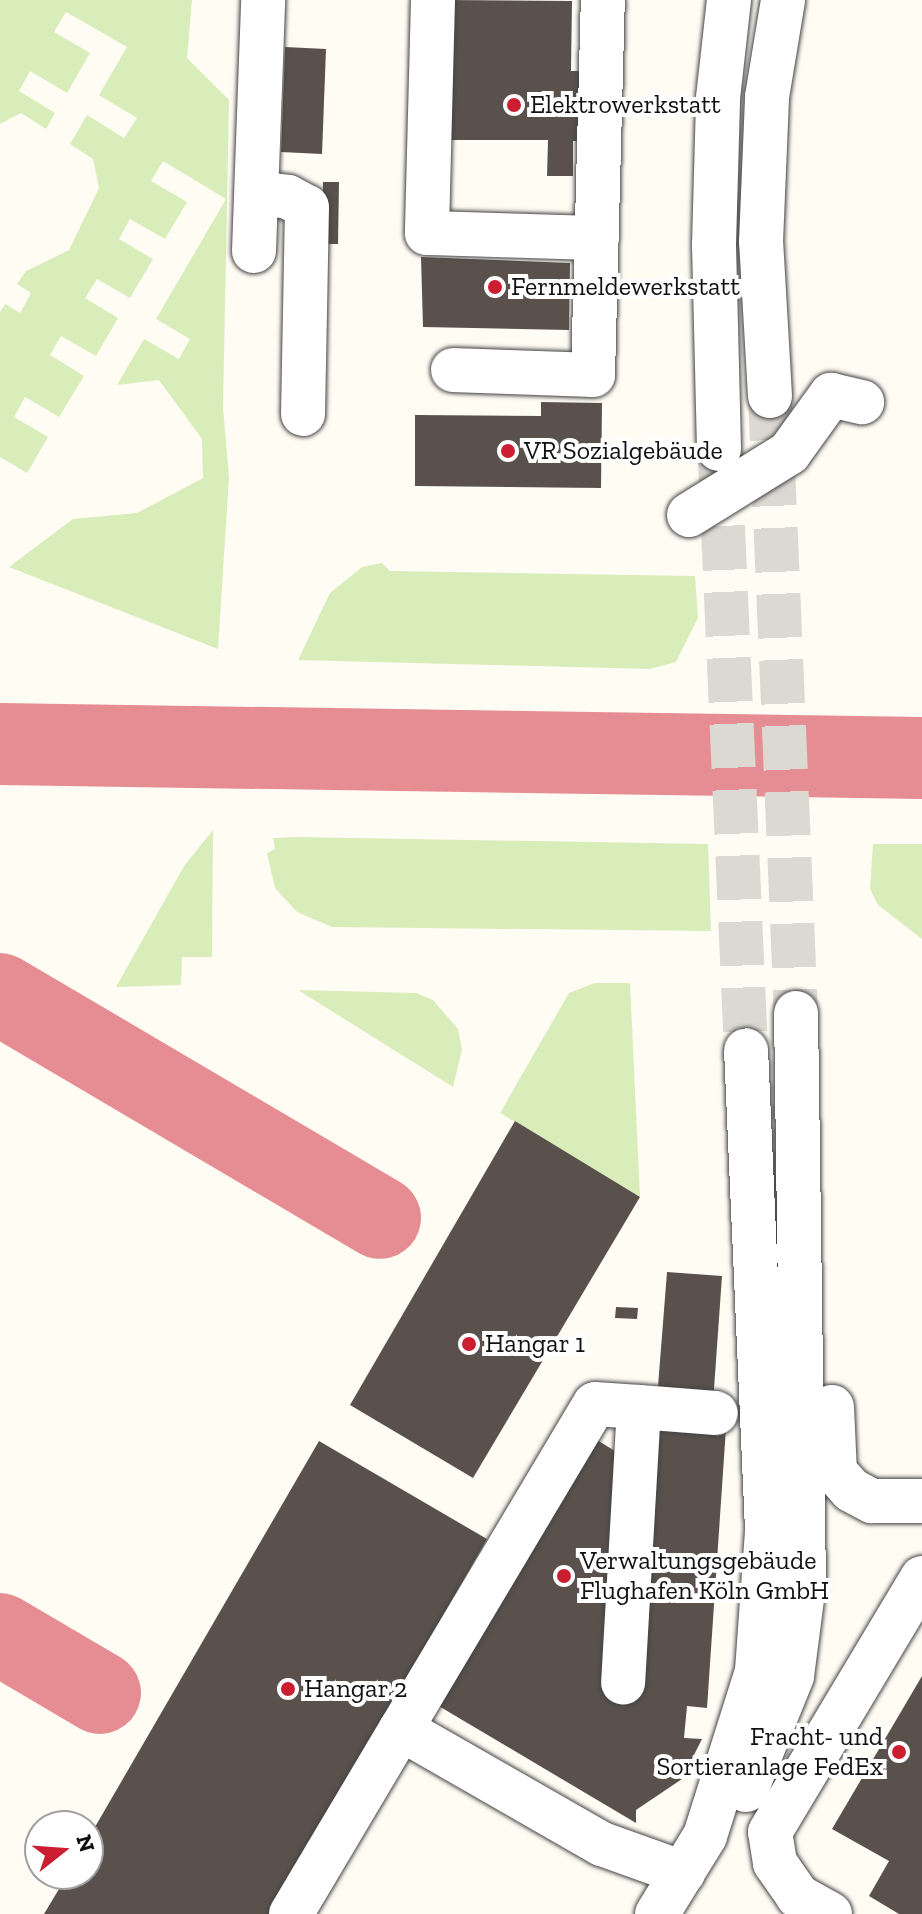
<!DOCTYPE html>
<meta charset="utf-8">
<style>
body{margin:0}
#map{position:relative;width:922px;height:1914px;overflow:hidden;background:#fffcf4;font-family:"Zilla Slab",serif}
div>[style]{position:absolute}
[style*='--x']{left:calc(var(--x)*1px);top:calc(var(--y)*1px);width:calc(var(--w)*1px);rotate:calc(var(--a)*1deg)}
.green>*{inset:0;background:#d8edba}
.taxiway>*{height:82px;margin:-41px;padding:0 41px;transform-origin:41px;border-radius:41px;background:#e58d92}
.building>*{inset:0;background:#5a514c}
.minor-tunnel>*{height:44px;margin-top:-22px;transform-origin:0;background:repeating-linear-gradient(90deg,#dbd9d2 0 44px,transparent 0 66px)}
.roads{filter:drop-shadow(0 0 2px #444) drop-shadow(0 0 2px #444)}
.minor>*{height:44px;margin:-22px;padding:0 22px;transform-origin:22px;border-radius:22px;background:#fff}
.dots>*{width:22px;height:22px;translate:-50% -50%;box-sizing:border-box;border:4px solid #fff;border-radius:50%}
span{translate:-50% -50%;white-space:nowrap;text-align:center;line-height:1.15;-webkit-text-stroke:8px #fff;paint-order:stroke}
.poi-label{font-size:26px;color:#111}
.left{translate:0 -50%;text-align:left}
.right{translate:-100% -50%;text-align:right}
.north{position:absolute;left:24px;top:1810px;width:80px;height:80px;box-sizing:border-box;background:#fff;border:2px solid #a0a0a0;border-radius:50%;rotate:73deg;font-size:22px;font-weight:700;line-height:32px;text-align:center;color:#111}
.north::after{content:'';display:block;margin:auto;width:28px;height:36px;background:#cb1e31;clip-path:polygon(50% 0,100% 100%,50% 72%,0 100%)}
</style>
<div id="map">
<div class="green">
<i style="clip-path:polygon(0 0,192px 0,187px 58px,229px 100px,223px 408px,229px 477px,218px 649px,9px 567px,73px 519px,137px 513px,203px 478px,202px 439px,159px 380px,117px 385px,144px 339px,179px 359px,190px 339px,156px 319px,226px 199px,163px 161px,151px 181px,187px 202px,165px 239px,130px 219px,119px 239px,153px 259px,130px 298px,97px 279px,85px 298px,118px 318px,96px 356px,61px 336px,50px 355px,84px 376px,59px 417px,25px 397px,14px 417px,48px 437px,27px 473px,0 457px,0 312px,5px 304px,20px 313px,31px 293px,17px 284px,26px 271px,69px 250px,99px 188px,93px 159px,70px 144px,87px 115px,124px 138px,137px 118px,99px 95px,127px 47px,66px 12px,54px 32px,90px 53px,67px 93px,30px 71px,19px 91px,55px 113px,46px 129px,21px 113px,0 124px)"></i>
<i style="clip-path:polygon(382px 563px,390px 571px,695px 576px,698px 618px,676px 662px,650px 669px,298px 660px,330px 593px,362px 567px)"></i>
<i style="clip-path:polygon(213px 830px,212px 957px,182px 957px,181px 985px,116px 987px,184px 866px)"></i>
<i style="clip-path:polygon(297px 837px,708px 844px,711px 931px,332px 927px,297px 912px,275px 888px,267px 853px,275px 849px,273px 838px)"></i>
<i style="clip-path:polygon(873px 844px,922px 844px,922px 939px,878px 905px,870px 889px)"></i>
<i style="clip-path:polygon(595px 983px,630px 983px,640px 1197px,500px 1113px,569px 993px)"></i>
<i style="clip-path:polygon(298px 990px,416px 993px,433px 1000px,458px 1029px,462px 1050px,453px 1087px)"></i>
</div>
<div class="taxiway">
<i style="--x:0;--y:744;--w:922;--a:0.87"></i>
<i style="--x:0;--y:994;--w:441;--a:30.5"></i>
<i style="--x:0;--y:1634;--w:116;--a:30.5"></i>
</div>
<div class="building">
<i style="clip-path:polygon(446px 0,572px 1px,571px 71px,584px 71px,584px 141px,573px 141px,573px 176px,547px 176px,548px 140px,445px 140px)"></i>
<i style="clip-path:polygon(285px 47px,326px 49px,322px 154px,281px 152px)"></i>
<i style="clip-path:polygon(323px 182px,339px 182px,338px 244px,322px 244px)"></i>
<i style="clip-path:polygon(421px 257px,570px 263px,569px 330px,423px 327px)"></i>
<i style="clip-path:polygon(541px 402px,602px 403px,601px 488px,415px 486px,415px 415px,541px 416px)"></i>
<i style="clip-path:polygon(515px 1121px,640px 1197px,473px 1478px,350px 1405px)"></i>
<i style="clip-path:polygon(667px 1272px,722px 1276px,713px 1403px,657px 1399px)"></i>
<i style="clip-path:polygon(616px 1307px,638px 1308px,637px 1319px,615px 1318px)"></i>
<i style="clip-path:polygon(650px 1423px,726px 1428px,707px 1708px,687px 1706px,684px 1738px,702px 1739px,682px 1779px,636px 1810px,636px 1823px,437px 1705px,597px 1440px,623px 1456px,605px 1696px,629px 1698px)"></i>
<i style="clip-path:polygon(319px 1441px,487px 1539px,271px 1914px,44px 1914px,68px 1874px,88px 1874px,88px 1839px)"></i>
<i style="clip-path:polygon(922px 1676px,922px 1914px,899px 1914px,869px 1896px,889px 1861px,832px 1829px)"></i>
</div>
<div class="minor-tunnel">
<i style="--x:770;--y:396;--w:618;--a:87.59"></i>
<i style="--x:720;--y:460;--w:591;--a:87.48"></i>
</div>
<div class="roads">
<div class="minor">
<i style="--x:433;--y:0;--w:233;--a:91.5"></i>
<i style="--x:427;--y:233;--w:170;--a:1.7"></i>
<i style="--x:257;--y:193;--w:31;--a:7"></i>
<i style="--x:288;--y:197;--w:21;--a:28"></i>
<i style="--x:307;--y:207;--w:207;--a:91.1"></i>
<i style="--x:254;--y:251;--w:251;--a:-87.9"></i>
<i style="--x:453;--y:370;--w:140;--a:2"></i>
<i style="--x:593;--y:375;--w:375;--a:-88.5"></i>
<i style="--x:770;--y:396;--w:154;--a:-93.3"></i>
<i style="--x:761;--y:242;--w:145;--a:-87.6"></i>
<i style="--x:767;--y:97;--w:98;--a:-80.6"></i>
<i style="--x:719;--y:449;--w:204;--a:-91.4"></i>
<i style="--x:714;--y:245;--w:147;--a:-88.4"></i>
<i style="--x:718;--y:98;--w:99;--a:-83.6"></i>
<i style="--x:689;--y:515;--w:118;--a:-31.8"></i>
<i style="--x:789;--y:453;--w:72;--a:-54.1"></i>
<i style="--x:831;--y:395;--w:32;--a:13"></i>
<i style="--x:639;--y:1407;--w:77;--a:4.5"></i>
<i style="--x:832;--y:1407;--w:65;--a:87.4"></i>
<i style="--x:835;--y:1472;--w:24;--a:48"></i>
<i style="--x:851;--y:1490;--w:24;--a:28"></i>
<i style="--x:872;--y:1501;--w:50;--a:0"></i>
<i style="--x:401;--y:1729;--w:378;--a:-59.2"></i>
<i style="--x:595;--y:1404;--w:44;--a:3.9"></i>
<i style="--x:639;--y:1407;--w:276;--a:93.3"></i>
<i style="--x:746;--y:1790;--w:123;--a:-68"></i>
<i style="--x:792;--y:1676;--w:93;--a:-82.6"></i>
<i style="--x:804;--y:1584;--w:571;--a:-90.8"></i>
<i style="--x:291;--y:1914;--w:215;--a:-59.3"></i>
<i style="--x:401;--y:1729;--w:232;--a:29.8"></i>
<i style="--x:602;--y:1844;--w:86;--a:19.7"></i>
<i style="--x:657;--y:1914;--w:92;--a:-58.4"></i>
<i style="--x:705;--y:1836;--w:173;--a:-72.5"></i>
<i style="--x:757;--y:1671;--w:141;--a:-85.9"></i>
<i style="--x:767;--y:1530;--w:480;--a:-92.5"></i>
<i style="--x:830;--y:1914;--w:37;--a:-151"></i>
<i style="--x:798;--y:1896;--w:40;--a:-124.9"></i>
<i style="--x:775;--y:1863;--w:31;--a:-99"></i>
<i style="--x:770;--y:1832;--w:296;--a:-59.1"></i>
</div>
</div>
<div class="dots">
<i style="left:514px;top:105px;background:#cb1e31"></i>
<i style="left:495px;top:287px;background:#cb1e31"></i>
<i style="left:508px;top:451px;background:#cb1e31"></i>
<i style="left:469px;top:1344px;background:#cb1e31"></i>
<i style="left:564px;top:1576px;background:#cb1e31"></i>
<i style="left:288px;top:1689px;background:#cb1e31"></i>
<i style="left:899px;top:1752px;background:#cb1e31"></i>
</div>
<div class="poi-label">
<span class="left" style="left:530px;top:105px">Elektrowerkstatt</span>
<span class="left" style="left:511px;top:287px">Fernmeldewerkstatt</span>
<span class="left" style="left:524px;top:451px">VR Sozialgebäude</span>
<span class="left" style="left:485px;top:1344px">Hangar 1</span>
<span class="left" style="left:580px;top:1576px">Verwaltungsgebäude<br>Flughafen Köln GmbH</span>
<span class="left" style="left:304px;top:1689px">Hangar 2</span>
<span class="right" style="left:883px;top:1752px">Fracht- und<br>Sortieranlage FedEx</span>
</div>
<div class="north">N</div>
</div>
